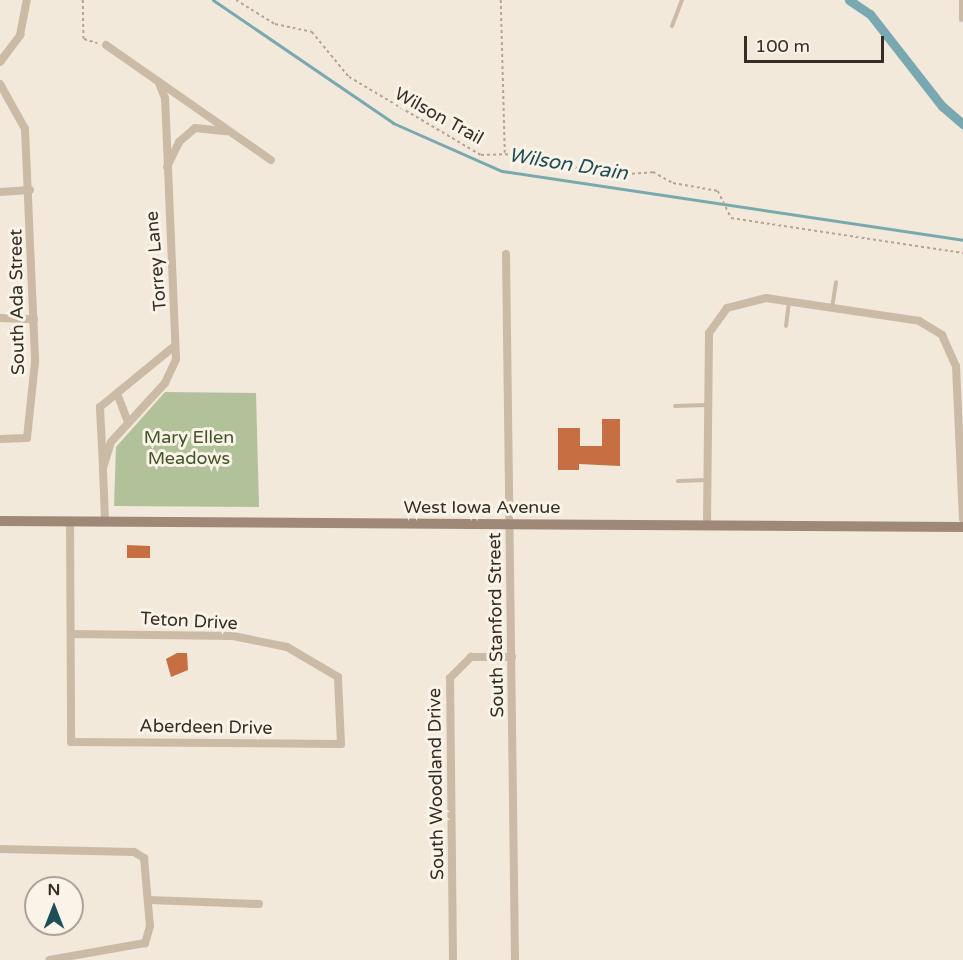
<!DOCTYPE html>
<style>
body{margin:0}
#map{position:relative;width:963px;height:960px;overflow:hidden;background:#f2e9db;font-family:"Varela Round",sans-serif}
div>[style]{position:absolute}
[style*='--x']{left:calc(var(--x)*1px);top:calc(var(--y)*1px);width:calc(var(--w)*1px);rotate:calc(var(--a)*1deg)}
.green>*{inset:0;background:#b1c19a}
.stream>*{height:3px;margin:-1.5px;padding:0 1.5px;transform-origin:1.5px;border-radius:1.5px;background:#79a9b0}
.canal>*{height:9px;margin:-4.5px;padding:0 4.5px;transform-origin:4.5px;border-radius:4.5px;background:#79a9b0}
.building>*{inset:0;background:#c86e43}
.path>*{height:1.5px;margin-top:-0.75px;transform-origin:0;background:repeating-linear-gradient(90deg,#b6a490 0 3px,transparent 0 6px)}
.lane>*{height:4px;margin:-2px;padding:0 2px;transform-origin:2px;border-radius:2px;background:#cabaa6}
.street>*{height:8px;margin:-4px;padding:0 4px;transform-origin:4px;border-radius:4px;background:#cabaa6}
.secondary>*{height:10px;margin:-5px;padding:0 5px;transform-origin:5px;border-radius:5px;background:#9e8978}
span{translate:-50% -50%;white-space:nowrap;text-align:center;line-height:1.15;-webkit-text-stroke:6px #faf3e7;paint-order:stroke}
.street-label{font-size:18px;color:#362d27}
.park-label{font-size:18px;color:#42552b}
.water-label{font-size:20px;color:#1c4f59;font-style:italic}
.north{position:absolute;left:24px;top:876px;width:60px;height:60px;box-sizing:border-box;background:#faf3e7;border:2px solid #aca49a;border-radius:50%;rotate:0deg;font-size:16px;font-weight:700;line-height:24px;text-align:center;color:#362d27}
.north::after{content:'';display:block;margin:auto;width:21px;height:27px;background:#1c4f59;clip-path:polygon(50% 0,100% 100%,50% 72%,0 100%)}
.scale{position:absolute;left:744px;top:36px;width:140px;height:27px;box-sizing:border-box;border:3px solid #362d27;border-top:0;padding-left:8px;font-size:18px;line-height:21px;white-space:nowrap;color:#362d27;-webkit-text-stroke:4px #faf3e7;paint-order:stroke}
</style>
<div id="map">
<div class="green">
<i style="clip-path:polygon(165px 392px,256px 393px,259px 507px,114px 506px,116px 447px)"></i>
</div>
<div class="stream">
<i style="--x:213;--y:0;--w:218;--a:34.3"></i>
<i style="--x:393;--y:123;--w:119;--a:23.8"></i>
<i style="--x:502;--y:171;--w:466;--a:8.5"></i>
</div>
<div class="canal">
<i style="--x:849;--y:0;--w:25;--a:34"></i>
<i style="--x:870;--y:14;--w:117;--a:52"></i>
<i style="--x:942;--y:106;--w:28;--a:41"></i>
</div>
<div class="building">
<i style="clip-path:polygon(602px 419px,620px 419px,620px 466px,579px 464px,579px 470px,558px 470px,558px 428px,580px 428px,580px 446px,602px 446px)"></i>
<i style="clip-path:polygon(127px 545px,150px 546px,150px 558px,127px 558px)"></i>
<i style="clip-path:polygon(177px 653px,187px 653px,188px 670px,171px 677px,166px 659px)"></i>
</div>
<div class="path">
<i style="--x:83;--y:0;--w:39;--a:89"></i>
<i style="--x:84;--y:39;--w:14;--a:17"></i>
<i style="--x:236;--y:0;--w:46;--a:31.6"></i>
<i style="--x:275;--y:24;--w:38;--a:12"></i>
<i style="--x:312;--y:32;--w:58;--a:50.6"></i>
<i style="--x:349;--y:77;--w:153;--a:30.6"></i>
<i style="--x:481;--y:155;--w:24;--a:-2"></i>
<i style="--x:505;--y:154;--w:111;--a:10.9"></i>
<i style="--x:614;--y:175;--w:39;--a:-4"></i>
<i style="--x:653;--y:172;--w:23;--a:29"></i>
<i style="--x:673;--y:183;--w:46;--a:10.1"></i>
<i style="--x:718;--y:191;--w:30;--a:64"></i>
<i style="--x:731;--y:218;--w:235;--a:8.6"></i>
<i style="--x:501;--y:0;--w:153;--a:88.5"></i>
</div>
<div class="lane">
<i style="--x:961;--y:0;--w:20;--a:90"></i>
<i style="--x:672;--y:26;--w:28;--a:-69"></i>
<i style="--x:832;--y:308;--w:26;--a:-81"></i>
<i style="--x:786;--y:326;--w:23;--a:-83"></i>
<i style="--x:675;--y:406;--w:32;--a:-2"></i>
<i style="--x:678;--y:481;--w:29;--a:-2"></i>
</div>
<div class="street">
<i style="--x:106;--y:45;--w:201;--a:34.9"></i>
<i style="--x:0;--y:62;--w:34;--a:-53"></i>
<i style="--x:20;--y:35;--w:36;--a:-79"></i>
<i style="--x:0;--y:84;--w:51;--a:60.9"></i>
<i style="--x:25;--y:129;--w:233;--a:87.5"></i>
<i style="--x:35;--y:362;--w:76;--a:96"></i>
<i style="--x:27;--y:438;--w:27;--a:178"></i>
<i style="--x:167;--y:167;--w:28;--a:-64"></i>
<i style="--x:179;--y:142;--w:21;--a:-41"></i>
<i style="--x:195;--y:128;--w:31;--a:6"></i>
<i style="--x:0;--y:192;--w:30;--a:-4"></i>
<i style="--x:506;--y:254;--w:706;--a:89.27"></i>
<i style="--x:0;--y:318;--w:34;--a:2"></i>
<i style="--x:118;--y:396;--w:28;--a:69"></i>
<i style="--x:103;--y:467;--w:60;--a:-92.9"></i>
<i style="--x:100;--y:407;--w:93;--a:-39.3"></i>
<i style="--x:70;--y:521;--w:221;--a:89.7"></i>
<i style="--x:71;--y:742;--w:270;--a:0.4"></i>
<i style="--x:341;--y:744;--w:67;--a:-92.6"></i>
<i style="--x:338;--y:677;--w:59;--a:-149.5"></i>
<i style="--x:287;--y:647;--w:55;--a:-168.5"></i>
<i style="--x:233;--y:636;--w:162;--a:-179.3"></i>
<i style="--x:105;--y:521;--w:53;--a:-92.2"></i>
<i style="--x:103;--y:468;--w:27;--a:-73"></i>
<i style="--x:111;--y:442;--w:80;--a:-47.5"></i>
<i style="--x:165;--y:383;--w:26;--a:-65"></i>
<i style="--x:176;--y:359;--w:261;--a:-92.4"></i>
<i style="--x:165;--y:98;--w:18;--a:-112"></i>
<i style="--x:707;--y:525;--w:192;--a:-89.4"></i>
<i style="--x:709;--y:333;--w:31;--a:-54"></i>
<i style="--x:727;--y:308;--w:40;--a:-14.4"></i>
<i style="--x:766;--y:298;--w:155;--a:8.5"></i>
<i style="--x:919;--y:321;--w:27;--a:31"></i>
<i style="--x:942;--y:335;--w:34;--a:66"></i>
<i style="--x:956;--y:366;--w:153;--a:87.4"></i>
<i style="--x:0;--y:849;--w:134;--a:1.3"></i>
<i style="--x:134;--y:852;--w:12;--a:31"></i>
<i style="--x:144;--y:858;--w:68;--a:85"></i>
<i style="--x:150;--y:926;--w:18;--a:106"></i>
<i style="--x:145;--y:943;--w:97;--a:170"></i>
<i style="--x:149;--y:900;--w:110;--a:2.1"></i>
<i style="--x:453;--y:960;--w:282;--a:-90.6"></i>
<i style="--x:450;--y:678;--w:30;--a:-45"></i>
<i style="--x:471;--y:657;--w:41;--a:0"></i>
</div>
<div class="secondary">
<i style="--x:0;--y:521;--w:963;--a:0.36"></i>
</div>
<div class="street-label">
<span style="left:439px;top:116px;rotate:29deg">Wilson Trail</span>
<span style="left:156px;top:261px;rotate:-95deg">Torrey Lane</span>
<span style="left:17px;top:302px;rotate:-91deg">South Ada Street</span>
<span style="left:482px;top:507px">West Iowa Avenue</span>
<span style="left:189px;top:621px;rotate:3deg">Teton Drive</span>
<span style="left:496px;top:625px;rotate:-91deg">South Stanford Street</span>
<span style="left:206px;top:727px;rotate:1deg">Aberdeen Drive</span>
<span style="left:436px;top:784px;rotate:-91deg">South Woodland Drive</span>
</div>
<div class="park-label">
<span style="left:189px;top:448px">Mary Ellen<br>Meadows</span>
</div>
<div class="water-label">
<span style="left:568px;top:165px;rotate:9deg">Wilson Drain</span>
</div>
<div class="north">N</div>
<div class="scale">100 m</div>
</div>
